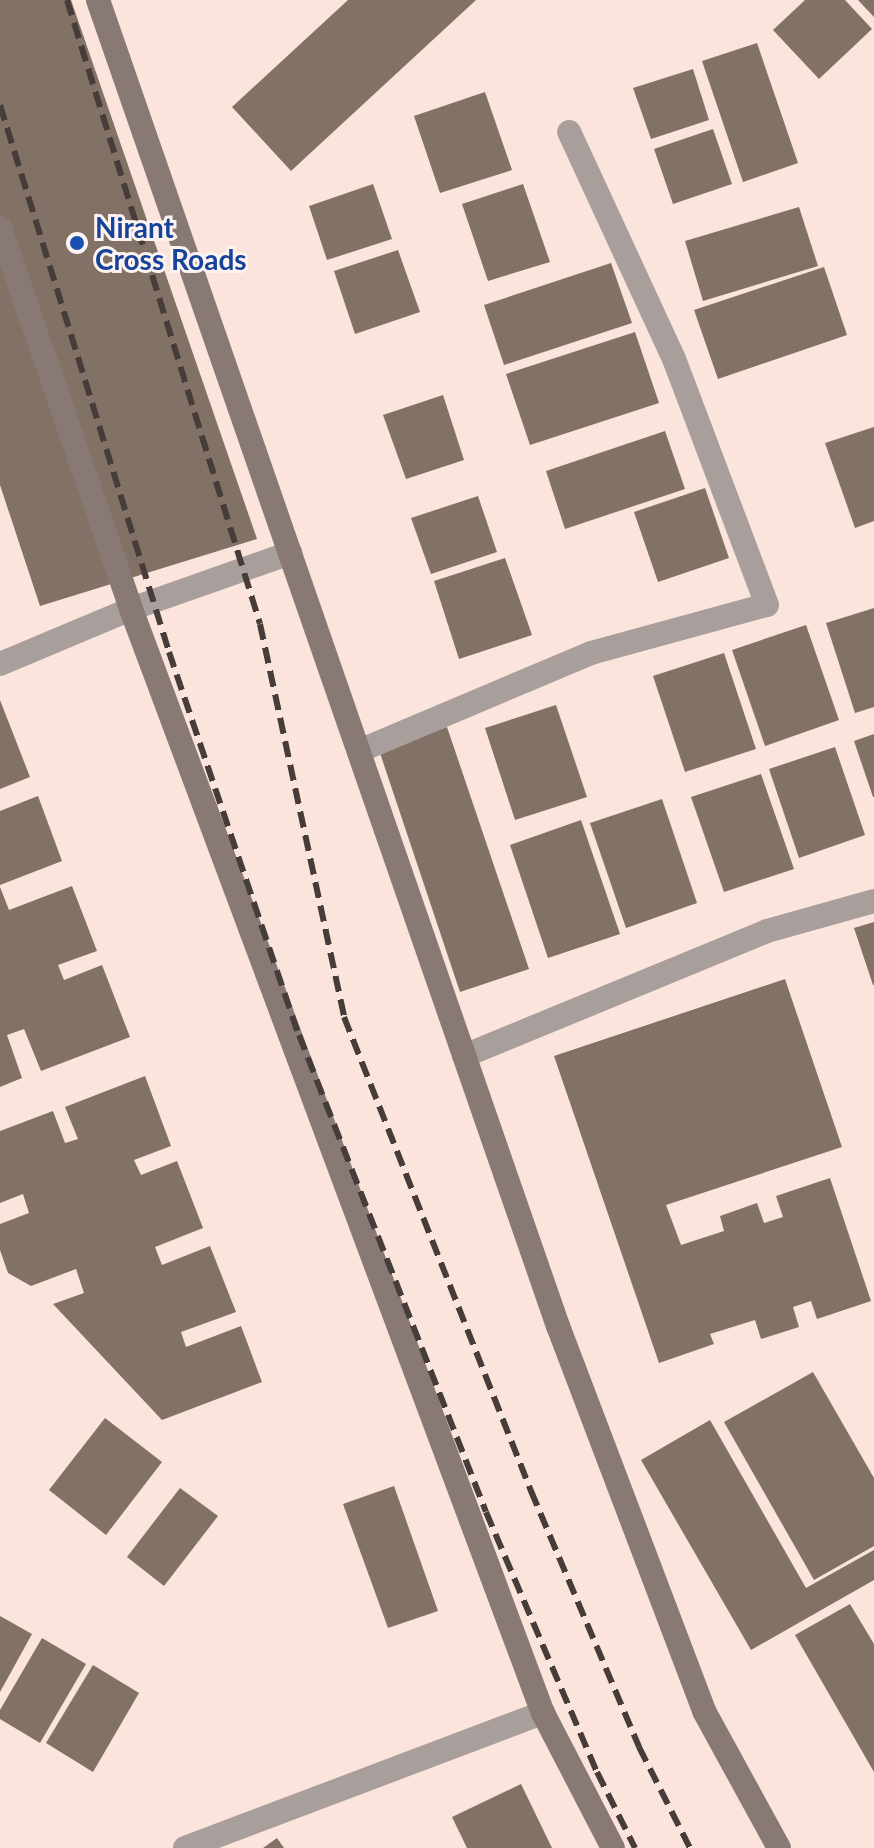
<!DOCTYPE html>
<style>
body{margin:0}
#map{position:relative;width:874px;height:1848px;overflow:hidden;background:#fae4db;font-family:Lato,sans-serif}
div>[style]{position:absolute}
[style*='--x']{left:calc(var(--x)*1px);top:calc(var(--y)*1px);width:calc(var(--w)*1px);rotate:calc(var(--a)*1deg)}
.building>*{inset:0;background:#827165}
.street>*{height:24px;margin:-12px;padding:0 12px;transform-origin:12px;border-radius:12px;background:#a89e9b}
.secondary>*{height:24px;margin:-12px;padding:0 12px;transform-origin:12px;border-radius:12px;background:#887975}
.rail>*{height:6px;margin-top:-3px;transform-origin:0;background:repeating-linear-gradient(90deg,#463c39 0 16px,transparent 0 24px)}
.dots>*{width:22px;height:22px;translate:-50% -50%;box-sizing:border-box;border:4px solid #fdf4f1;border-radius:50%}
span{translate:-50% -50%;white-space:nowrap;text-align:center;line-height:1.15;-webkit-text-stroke:6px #fdf4f1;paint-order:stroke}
.transit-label{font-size:28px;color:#164399;font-weight:700}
.left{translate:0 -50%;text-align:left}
</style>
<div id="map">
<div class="building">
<i style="clip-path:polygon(0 0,71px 0,257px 539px,40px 606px,0 485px)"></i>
<i style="clip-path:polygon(348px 0,476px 0,291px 171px,232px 107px)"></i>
<i style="clip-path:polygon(805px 0,845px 0,872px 29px,819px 79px,773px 30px)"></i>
<i style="clip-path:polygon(858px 0,874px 0,874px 17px)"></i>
<i style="clip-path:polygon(757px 43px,798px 163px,743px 182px,702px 61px)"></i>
<i style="clip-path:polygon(693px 69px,709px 120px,651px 139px,633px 88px)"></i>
<i style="clip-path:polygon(485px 92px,512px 170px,440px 193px,414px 116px)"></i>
<i style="clip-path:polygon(713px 129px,732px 184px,673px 204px,654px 149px)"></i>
<i style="clip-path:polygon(373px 184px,392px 239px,327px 260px,309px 206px)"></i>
<i style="clip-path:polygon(523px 184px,550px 262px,488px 281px,462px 204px)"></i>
<i style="clip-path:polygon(799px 207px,818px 266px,703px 301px,685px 241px)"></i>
<i style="clip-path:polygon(398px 250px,420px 312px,355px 334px,334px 271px)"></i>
<i style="clip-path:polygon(611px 263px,632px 323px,504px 365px,484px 305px)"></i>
<i style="clip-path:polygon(824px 267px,847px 335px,718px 379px,694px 310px)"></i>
<i style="clip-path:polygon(635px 332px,659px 403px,530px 445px,506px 374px)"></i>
<i style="clip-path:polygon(443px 395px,464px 460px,406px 479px,383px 415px)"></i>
<i style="clip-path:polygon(874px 427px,874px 521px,855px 528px,825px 443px)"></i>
<i style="clip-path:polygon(665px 431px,685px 489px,565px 529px,546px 471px)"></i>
<i style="clip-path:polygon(705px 488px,729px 558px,658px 582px,634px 512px)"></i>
<i style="clip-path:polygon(478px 496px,497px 552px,431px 574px,411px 518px)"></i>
<i style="clip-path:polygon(505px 558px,532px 635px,459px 659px,434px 581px)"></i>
<i style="clip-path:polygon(874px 608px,874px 707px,855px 713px,826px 623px)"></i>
<i style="clip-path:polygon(806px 625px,839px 720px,765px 746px,732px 650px)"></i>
<i style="clip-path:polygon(724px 653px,756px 749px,685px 772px,653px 676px)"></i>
<i style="clip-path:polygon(0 700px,30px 777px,0 789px)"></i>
<i style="clip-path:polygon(556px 705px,587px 797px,515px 820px,485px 728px)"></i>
<i style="clip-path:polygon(447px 727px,529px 969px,460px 992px,379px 750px)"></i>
<i style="clip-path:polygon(874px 734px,874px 797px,873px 797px,854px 741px)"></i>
<i style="clip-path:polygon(835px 747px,865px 835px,799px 858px,769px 769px)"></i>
<i style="clip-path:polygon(761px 774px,794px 869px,724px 892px,691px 797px)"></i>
<i style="clip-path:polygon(38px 796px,62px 861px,0 885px,0 811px)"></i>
<i style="clip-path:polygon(662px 799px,697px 903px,626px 928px,590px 823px)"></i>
<i style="clip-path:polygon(581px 820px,620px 934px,548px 958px,510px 845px)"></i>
<i style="clip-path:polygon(72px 886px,97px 951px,58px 965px,64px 980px,102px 965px,130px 1037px,41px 1071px,24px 1029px,7px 1035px,22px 1078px,0 1087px,0 887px,9px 910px)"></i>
<i style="clip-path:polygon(874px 922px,874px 985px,873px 985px,854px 928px)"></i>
<i style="clip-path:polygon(785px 979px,842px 1147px,666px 1205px,681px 1245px,724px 1231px,720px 1216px,757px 1203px,764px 1223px,783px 1217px,776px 1196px,830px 1178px,871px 1301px,817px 1319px,811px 1301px,793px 1307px,799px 1327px,761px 1339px,755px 1320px,710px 1334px,714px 1344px,659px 1363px,554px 1056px)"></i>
<i style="clip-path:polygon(145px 1076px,171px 1146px,134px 1160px,141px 1175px,177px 1161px,203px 1228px,155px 1247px,162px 1265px,210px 1246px,236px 1312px,181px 1332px,186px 1347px,241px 1326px,262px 1382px,162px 1420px,53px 1304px,84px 1293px,76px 1269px,31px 1286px,8px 1273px,0 1250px,0 1224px,29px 1213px,23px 1194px,0 1203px,0 1131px,53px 1111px,65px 1143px,78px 1139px,65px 1107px)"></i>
<i style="clip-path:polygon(813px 1372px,874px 1478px,874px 1546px,814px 1580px,724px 1422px)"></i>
<i style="clip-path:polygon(105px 1418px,162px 1462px,106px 1535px,49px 1490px)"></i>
<i style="clip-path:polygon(710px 1420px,806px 1588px,874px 1550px,874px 1580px,751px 1650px,641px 1460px)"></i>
<i style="clip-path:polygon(394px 1486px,438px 1611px,388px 1628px,343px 1504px)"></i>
<i style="clip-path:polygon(180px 1488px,218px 1516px,164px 1586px,127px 1557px)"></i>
<i style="clip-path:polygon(850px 1604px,874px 1644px,874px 1772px,795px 1635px)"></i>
<i style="clip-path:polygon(0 1616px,32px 1634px,0 1692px)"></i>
<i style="clip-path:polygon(42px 1638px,86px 1664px,40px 1743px,0 1719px,0 1710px)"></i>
<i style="clip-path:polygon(93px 1665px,139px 1693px,93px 1772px,46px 1743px)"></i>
<i style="clip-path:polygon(521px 1784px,552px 1848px,467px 1848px,452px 1817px)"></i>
<i style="clip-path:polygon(277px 1838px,284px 1848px,263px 1848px)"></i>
</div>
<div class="street">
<i style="--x:0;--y:664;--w:142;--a:-22.8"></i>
<i style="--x:131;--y:609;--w:169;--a:-19.4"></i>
<i style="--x:359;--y:751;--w:252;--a:-22.9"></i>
<i style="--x:591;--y:653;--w:182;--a:-15.3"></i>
<i style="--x:767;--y:605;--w:263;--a:-110.7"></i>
<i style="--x:674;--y:359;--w:250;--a:-114.8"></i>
<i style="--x:464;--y:1056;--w:328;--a:-22.4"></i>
<i style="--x:767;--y:931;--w:111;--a:-15.7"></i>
<i style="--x:185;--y:1848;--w:383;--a:-20.7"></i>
</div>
<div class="secondary">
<i style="--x:98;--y:0;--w:1404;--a:70.87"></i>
<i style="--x:558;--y:1326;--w:412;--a:69.2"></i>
<i style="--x:704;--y:1711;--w:156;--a:61.3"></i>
<i style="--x:0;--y:228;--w:403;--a:71"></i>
<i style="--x:131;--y:609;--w:1178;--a:69.54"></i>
<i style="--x:543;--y:1713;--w:152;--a:62.6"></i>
</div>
<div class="rail">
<i style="--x:67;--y:0;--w:653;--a:72.81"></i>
<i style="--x:260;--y:624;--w:402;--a:77.9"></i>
<i style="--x:344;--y:1017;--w:510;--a:68.47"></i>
<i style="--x:531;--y:1491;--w:278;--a:67.1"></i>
<i style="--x:639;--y:1747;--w:113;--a:63.2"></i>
<i style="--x:0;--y:105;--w:573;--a:72.83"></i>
<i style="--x:169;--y:652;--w:404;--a:71.3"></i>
<i style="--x:299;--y:1035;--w:512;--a:68.59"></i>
<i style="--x:486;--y:1512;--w:283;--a:66.9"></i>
<i style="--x:597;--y:1772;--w:85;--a:63.4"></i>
</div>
<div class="dots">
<i style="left:77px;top:243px;background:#1a4fb4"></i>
</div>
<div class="transit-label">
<span class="left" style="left:95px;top:243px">Nirant<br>Cross Roads</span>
</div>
</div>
